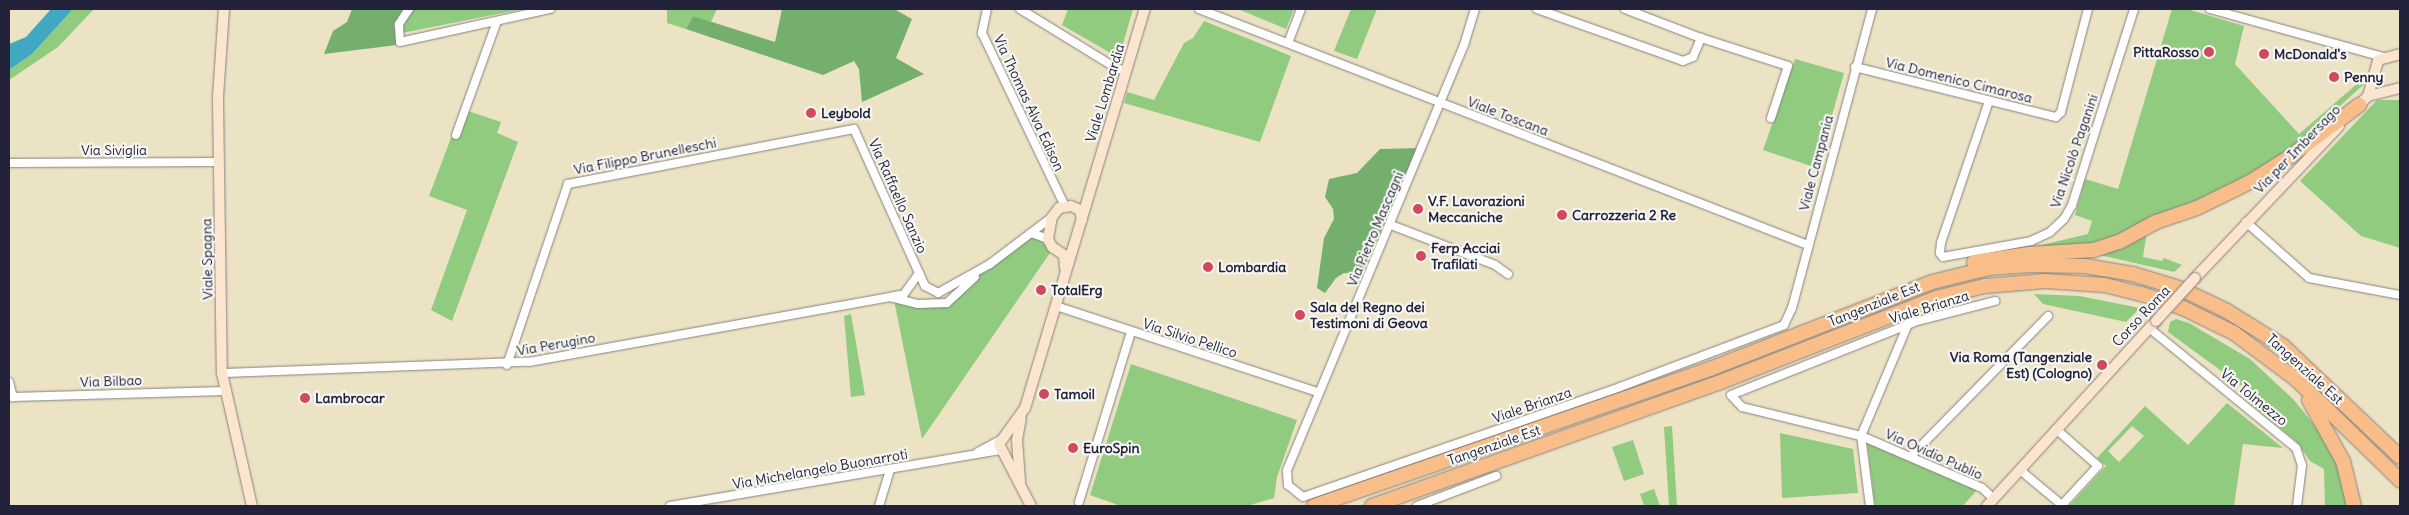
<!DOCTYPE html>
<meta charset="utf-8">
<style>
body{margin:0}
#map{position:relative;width:2409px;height:515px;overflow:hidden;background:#ece2c4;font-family:Delius,sans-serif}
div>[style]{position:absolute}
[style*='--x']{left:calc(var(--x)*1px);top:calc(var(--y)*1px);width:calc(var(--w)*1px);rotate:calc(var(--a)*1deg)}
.green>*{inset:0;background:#91cb7f}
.forest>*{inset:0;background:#74af6e}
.water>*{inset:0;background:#40a8c0}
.roads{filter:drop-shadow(0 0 1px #878280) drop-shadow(0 0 1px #878280)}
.street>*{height:8px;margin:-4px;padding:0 4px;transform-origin:4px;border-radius:4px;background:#fff}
.secondary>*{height:10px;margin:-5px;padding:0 5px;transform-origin:5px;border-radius:5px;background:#fce5cf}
.highway>*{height:14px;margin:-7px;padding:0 7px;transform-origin:7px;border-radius:7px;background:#f8bd88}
.bridges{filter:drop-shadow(0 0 1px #878280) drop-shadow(0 0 1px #878280)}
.secondary-bridge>*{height:10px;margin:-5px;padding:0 5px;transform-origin:5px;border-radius:5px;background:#fce5cf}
.dots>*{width:14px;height:14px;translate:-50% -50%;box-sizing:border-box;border:2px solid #f6f6f2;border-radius:50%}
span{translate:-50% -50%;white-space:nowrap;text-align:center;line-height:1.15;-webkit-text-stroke:4.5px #f6f6f2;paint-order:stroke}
.poi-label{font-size:14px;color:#22223b;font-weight:700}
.right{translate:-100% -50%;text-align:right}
.left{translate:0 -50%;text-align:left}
.street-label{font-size:14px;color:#22223b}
.frame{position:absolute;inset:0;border:10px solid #22223b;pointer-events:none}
</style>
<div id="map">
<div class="green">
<i style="clip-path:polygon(73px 9px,94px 9px,58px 47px,9px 80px,9px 70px,32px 54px)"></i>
<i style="clip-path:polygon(413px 9px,523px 9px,402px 33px,402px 27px)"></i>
<i style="clip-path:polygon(667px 9px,717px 9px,711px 22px,693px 16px,686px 29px,667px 23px)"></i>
<i style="clip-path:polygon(1068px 9px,1133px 9px,1119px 58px,1062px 25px)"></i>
<i style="clip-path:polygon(1238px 9px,1294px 9px,1286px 29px)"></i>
<i style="clip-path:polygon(1351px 9px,1377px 9px,1357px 59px,1334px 51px)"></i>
<i style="clip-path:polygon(2172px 9px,2187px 9px,2244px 26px,2235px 64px,2299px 134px,2365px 77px,2363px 85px,2304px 139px,2222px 193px,2101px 243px,2016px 251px,2088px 234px,2092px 221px,2075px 215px,2085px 179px,2118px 189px)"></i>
<i style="clip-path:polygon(1204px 21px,1291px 56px,1260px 142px,1124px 103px,1127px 92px,1154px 100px,1184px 43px,1193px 38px)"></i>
<i style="clip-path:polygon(1795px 59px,1844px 73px,1817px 168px,1763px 150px)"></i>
<i style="clip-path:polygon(2377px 100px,2400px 100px,2400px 248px,2361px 236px,2300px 181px)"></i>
<i style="clip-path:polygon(462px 109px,501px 122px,497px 133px,518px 142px,452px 321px,431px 310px,467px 210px,429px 196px)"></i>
<i style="clip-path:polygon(2147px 231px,2143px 257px,2162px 261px,2164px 258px,2182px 265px,2174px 272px,2100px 255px)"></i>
<i style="clip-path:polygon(1031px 234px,1052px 250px,922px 439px,894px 300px,939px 304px)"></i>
<i style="clip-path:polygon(2034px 294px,2079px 296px,2140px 308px,2126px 322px,2043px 304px)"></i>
<i style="clip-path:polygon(851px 314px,865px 395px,851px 397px,844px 316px)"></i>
<i style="clip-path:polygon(2176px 319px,2189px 323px,2250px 359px,2294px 400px,2324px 437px,2340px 471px,2350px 506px,2325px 506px,2324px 469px,2310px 461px,2296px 441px,2248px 402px,2246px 389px,2168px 332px,2170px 322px)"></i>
<i style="clip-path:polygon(1131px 364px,1297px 420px,1277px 477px,1274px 498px,1247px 506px,1121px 506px,1090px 495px)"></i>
<i style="clip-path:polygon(evenodd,2227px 403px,2283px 448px,2243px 444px,2234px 506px,2069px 506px,2106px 466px,2097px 458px,2145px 406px,2188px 445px,2227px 403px,2132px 426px,2144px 436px,2119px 462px,2108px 451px,2132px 426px)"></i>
<i style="clip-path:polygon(1672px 426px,1677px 506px,1669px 506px,1664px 427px)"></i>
<i style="clip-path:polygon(1780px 433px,1853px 449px,1858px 493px,1782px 498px)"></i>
<i style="clip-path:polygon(1633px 440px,1644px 474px,1624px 481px,1612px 447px)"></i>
<i style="clip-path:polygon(1867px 441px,1972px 488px,1976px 491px,1963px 506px,1875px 506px)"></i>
<i style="clip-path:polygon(1654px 489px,1660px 506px,1644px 506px,1640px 494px)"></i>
</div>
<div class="forest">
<i style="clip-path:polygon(352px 9px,403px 9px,394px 24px,397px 45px,324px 54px,333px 31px,347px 22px)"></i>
<i style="clip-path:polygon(782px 9px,894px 9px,912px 19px,896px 58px,924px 74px,862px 102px,859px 69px,854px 61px,823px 75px,686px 29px,693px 16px,775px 42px)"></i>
<i style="clip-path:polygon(1419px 148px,1361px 274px,1344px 273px,1336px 278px,1325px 293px,1317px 288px,1324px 238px,1334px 219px,1333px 209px,1325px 197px,1329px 179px,1357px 173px,1380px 149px)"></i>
</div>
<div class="water">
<i style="clip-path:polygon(51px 9px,73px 9px,32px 54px,9px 70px,9px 44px,26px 37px)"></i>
</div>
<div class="roads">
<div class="street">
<i style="--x:409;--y:9;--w:18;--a:124"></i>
<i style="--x:399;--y:24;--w:18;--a:87"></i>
<i style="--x:400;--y:42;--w:154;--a:-12.4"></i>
<i style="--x:987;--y:9;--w:25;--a:102"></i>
<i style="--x:982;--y:33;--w:192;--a:64.4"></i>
<i style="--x:1020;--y:9;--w:113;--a:31.6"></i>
<i style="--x:1116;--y:68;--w:10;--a:17"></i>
<i style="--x:1199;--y:9;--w:653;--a:21.18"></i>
<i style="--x:1475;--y:9;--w:38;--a:107"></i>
<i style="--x:1464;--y:45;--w:461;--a:112.6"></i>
<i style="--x:1287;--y:471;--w:14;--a:86"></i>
<i style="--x:1288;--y:485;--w:19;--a:39"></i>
<i style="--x:1303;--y:497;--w:336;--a:-19.1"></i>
<i style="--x:1620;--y:387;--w:175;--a:-20.7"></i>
<i style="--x:1784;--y:325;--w:19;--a:-65"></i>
<i style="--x:1792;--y:308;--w:310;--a:-75"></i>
<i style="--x:1537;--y:9;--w:155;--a:19.6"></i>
<i style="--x:1683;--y:61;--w:11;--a:-22"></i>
<i style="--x:1693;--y:57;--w:21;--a:-67"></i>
<i style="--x:1625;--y:9;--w:81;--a:20.9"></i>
<i style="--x:1701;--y:38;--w:91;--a:17.8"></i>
<i style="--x:1788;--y:66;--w:55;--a:108.1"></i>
<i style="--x:2210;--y:9;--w:180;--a:15.5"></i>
<i style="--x:1288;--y:43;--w:36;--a:-69"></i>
<i style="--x:1855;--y:67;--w:207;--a:14"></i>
<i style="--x:2056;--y:117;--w:7;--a:-45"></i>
<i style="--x:2061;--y:112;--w:106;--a:-75.3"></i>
<i style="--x:1989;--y:101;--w:150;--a:108.7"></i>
<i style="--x:1941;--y:243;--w:10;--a:96"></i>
<i style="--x:1940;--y:253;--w:5;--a:53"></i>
<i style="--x:1943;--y:257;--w:89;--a:-10.3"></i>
<i style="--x:2031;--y:241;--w:21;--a:-25"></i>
<i style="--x:2050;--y:232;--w:19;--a:-43"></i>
<i style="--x:2064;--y:219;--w:16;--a:-60"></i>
<i style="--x:2072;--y:205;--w:206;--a:-72.4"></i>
<i style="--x:456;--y:135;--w:121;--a:-70.2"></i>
<i style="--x:9;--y:163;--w:210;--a:-0.3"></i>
<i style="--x:2246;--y:222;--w:84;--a:41.6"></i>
<i style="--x:2309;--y:278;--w:93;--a:10.6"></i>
<i style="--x:1391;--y:225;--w:111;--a:21"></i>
<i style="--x:1495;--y:265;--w:16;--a:35"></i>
<i style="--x:1031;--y:233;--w:18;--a:19"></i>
<i style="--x:890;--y:297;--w:29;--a:14"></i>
<i style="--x:918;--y:304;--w:29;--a:-2"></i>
<i style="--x:947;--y:303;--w:38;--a:-43"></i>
<i style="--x:1056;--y:306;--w:276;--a:18.2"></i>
<i style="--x:2149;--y:328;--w:190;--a:39.2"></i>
<i style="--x:2296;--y:448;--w:18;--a:71"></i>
<i style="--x:2302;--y:465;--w:41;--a:97"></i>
<i style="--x:507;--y:365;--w:191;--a:-71.4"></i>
<i style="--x:568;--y:184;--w:291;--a:-10.9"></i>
<i style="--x:854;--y:129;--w:172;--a:65.7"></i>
<i style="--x:925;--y:286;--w:15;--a:28"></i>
<i style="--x:938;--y:293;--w:60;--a:-29.1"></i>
<i style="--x:990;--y:264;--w:78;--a:-37.2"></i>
<i style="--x:222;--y:373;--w:307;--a:-2.1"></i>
<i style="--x:529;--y:362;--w:367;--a:-10.2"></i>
<i style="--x:890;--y:297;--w:14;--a:-12"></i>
<i style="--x:904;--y:294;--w:26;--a:-54"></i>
<i style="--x:9;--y:382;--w:16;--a:75"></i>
<i style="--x:13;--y:397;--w:212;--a:-1.6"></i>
<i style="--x:978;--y:452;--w:27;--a:-28"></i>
<i style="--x:1911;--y:456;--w:196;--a:-45.6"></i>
<i style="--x:2020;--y:470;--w:55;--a:39.8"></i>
<i style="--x:2062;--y:505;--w:53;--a:-47.3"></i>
<i style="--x:2098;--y:466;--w:56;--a:-138.6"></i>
<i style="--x:1994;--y:499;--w:16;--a:-137"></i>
<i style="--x:1982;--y:488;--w:132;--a:-156.7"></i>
<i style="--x:1861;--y:436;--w:122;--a:-166.3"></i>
<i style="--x:1742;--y:407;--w:16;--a:-133"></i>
<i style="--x:1731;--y:395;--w:197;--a:-21.7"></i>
<i style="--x:1914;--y:322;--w:84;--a:-14.5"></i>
<i style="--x:1079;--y:502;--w:178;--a:-73"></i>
<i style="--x:670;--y:506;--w:335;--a:-9.6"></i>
<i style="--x:879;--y:506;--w:38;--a:-73"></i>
<i style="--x:1417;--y:506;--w:85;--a:-20.8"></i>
<i style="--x:1870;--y:506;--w:71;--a:-97.3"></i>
<i style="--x:1861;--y:436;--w:121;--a:-67.2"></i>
</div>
<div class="secondary">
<i style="--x:224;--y:9;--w:89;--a:93.9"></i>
<i style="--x:218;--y:98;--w:275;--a:89.2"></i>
<i style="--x:222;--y:373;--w:136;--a:77.3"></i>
<i style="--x:2368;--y:96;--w:33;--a:-14"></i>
<i style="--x:2354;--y:110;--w:20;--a:-45"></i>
<i style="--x:2368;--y:96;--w:37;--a:-74"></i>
<i style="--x:2378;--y:60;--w:23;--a:-15"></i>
<i style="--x:1065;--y:268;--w:13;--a:-94"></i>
<i style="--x:1064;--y:255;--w:14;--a:-146"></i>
<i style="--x:1052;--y:247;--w:9;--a:-117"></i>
<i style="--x:1048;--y:239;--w:22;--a:-80"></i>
<i style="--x:1052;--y:217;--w:11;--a:-52"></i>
<i style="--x:1059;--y:208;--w:12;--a:-9"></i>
<i style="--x:1071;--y:206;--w:10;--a:24"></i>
<i style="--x:1080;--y:210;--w:10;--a:79"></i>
<i style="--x:2195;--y:278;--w:209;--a:-46.5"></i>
<i style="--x:1020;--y:481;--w:41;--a:-94.2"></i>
<i style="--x:1017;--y:440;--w:22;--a:-80"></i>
<i style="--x:1031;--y:506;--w:70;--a:-117.3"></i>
<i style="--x:999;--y:444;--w:44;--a:-54.2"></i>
<i style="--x:1025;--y:408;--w:417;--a:-73.3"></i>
<i style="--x:1987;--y:506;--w:251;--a:-47.6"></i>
</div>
<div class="highway">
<i style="--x:1974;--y:262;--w:56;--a:-8.3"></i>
<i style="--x:2029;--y:254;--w:65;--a:-3.5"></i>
<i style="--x:2094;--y:250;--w:26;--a:-18"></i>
<i style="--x:2119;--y:242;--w:42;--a:-28.4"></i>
<i style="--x:2156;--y:222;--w:43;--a:-18.9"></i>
<i style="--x:2197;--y:208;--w:59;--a:-26.1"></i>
<i style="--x:2250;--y:182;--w:40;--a:-32"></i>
<i style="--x:2284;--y:161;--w:94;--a:-36.7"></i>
<i style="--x:2309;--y:400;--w:70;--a:60.9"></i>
<i style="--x:2343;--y:461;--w:46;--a:76.3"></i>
<i style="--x:1314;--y:506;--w:419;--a:-19.1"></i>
<i style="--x:1710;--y:369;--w:238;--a:-21.4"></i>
<i style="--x:1932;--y:282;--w:59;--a:-13.8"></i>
<i style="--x:1989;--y:268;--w:42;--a:-4.1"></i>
<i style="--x:2031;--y:265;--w:54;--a:1.1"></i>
<i style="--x:2085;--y:266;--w:49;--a:9.5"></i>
<i style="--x:2133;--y:274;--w:48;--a:16.9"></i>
<i style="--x:2179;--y:288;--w:53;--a:25.6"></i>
<i style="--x:2227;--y:311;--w:66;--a:32"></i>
<i style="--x:2283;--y:346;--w:161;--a:43.5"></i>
<i style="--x:1372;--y:506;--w:367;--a:-19.6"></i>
<i style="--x:1718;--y:383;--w:234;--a:-21.3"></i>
<i style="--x:1936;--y:298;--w:50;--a:-13.8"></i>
<i style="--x:1985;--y:286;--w:60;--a:-4.8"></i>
<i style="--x:2045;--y:281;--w:60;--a:3.8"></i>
<i style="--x:2105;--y:285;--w:38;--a:14"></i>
<i style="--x:2142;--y:294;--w:43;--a:18.9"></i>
<i style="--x:2183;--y:308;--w:57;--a:26.1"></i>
<i style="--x:2234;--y:333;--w:79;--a:36.7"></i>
<i style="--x:2297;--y:380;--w:144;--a:44.2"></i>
</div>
</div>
<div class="bridges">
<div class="secondary-bridge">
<i style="--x:2156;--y:321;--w:58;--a:-47.8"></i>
</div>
</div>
<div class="dots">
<i style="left:2209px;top:52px;background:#d1495b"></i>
<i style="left:2264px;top:54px;background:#d1495b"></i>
<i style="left:2334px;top:77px;background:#d1495b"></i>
<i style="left:811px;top:113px;background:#d1495b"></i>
<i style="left:1418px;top:209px;background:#d1495b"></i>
<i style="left:1562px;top:215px;background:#d1495b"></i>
<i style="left:1421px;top:256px;background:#d1495b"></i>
<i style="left:1208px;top:267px;background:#d1495b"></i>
<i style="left:1041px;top:290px;background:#d1495b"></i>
<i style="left:1300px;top:315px;background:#d1495b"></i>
<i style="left:2102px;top:365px;background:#d1495b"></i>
<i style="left:1044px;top:394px;background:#d1495b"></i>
<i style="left:305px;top:398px;background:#d1495b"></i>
<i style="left:1073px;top:448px;background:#d1495b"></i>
</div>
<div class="poi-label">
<span class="right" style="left:2199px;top:52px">PittaRosso</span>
<span class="left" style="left:2274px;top:54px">McDonald's</span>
<span class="left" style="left:2344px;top:77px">Penny</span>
<span class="left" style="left:821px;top:113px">Leybold</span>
<span class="left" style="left:1428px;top:209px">V.F. Lavorazioni<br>Meccaniche</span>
<span class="left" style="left:1572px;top:215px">Carrozzeria 2 Re</span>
<span class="left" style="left:1431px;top:256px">Ferp Acciai<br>Trafilati</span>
<span class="left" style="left:1218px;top:267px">Lombardia</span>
<span class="left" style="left:1051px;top:290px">TotalErg</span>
<span class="left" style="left:1310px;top:315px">Sala del Regno dei<br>Testimoni di Geova</span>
<span class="right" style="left:2092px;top:365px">Via Roma (Tangenziale<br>Est) (Cologno)</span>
<span class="left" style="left:1054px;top:394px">Tamoil</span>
<span class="left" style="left:315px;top:398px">Lambrocar</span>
<span class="left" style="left:1083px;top:448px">EuroSpin</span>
</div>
<div class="street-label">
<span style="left:1959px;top:80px;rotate:14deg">Via Domenico Cimarosa</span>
<span style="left:1105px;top:93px;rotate:-73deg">Viale Lombardia</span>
<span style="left:1029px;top:103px;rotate:65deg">Via Thomas Alva Edison</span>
<span style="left:1508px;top:116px;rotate:21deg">Viale Toscana</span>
<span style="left:2297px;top:149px;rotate:-46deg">Via per Imbersago</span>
<span style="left:114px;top:150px">Via Siviglia</span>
<span style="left:2074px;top:151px;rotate:-71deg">Via Nicolò Paganini</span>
<span style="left:645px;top:156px;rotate:-11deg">Via Filippo Brunelleschi</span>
<span style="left:1816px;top:163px;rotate:-75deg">Viale Campania</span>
<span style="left:898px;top:196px;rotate:66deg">Via Raffaello Sanzio</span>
<span style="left:1375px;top:229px;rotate:-67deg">Via Pietro Mascagni</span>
<span style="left:207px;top:259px;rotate:-91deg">Viale Spagna</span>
<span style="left:1874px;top:304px;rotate:-22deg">Tangenziale Est</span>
<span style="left:1929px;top:307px;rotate:-17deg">Viale Brianza</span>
<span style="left:2141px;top:316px;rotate:-47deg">Corso Roma</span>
<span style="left:1190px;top:338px;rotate:18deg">Via Silvio Pellico</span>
<span style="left:556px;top:344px;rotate:-10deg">Via Perugino</span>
<span style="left:2305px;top:369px;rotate:42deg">Tangenziale Est</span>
<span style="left:111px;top:381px;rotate:-2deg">Via Bilbao</span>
<span style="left:2254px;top:397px;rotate:39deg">Via Tolmezzo</span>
<span style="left:1532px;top:405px;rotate:-19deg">Viale Brianza</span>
<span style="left:1494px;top:445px;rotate:-19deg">Tangenziale Est</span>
<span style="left:1934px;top:454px;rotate:24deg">Via Ovidio Publio</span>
<span style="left:820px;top:469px;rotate:-10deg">Via Michelangelo Buonarroti</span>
</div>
<div class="frame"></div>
</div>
